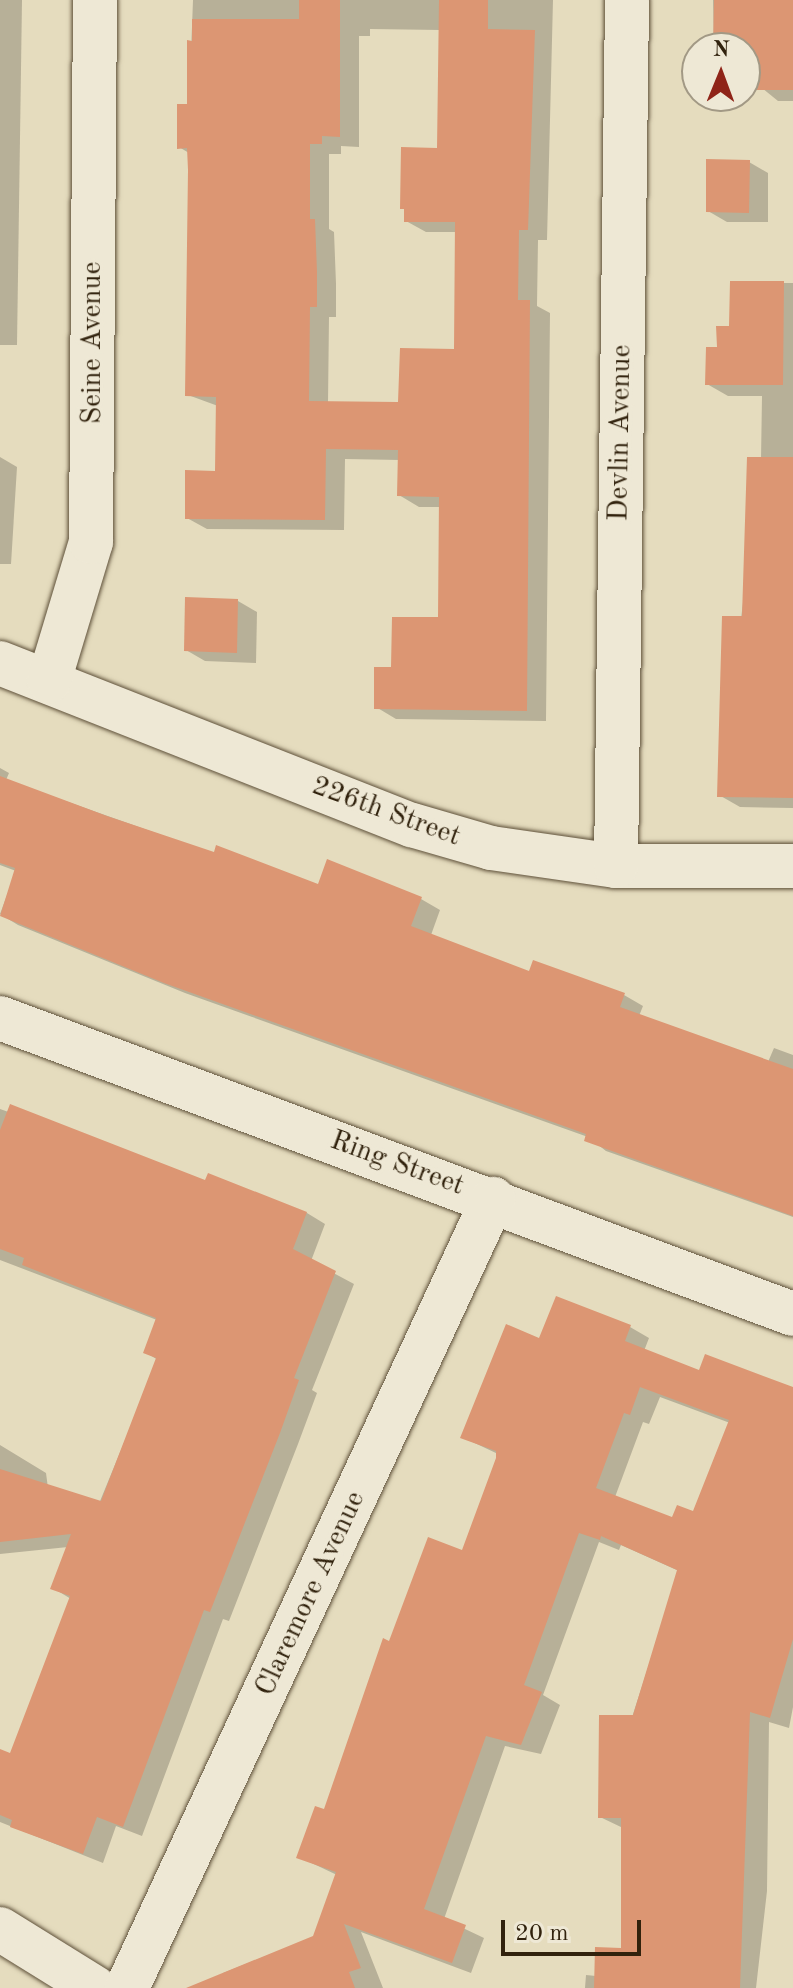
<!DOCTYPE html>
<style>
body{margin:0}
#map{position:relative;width:793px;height:1988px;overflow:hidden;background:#e5dcbe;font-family:"Old Standard TT",serif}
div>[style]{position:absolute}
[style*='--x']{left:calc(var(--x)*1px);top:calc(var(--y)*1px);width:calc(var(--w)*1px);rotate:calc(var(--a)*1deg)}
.shadow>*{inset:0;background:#0003}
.building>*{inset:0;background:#dc9673}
.roads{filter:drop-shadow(0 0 2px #5e5039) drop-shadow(0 0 2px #5e5039)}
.minor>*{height:44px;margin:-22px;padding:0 22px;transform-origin:22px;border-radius:22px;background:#eee8d5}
span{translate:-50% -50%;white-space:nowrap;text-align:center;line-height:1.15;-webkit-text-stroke:7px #eee8d5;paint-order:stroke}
.street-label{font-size:28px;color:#31220d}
.north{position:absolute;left:681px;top:32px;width:80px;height:80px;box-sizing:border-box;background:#eee8d5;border:2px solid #a29985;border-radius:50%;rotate:1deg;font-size:22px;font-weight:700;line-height:32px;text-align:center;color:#31220d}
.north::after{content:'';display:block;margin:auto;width:28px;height:36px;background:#8f2418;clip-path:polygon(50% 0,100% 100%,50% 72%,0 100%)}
.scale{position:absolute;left:501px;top:1920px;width:140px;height:36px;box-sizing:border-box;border:4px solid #31220d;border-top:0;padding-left:10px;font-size:24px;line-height:28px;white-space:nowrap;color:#31220d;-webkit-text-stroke:6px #eee8d5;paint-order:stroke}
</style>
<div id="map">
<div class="shadow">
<i style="clip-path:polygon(0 0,22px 0,17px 345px,0 345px)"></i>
<i style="clip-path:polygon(evenodd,193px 0,553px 0,547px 240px,538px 240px,537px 306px,550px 313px,546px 721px,396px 719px,376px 707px,393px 669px,440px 619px,441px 507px,419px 507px,399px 495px,400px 460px,345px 459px,344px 530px,207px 529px,187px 518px,217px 473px,218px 406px,188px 395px,189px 153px,179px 147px,189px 106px,193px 0,370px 29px,440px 30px,439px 150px,406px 221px,426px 232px,457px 232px,456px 351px,400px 404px,328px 403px,329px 317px,336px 317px,336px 284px,334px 232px,329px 229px,329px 154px,341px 154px,341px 146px,359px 147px,359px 36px,370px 36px,370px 29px)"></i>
<i style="clip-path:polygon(713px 0,793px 0,793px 101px,778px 101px,757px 84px,745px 84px,745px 48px,714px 48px)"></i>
<i style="clip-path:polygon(749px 162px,768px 173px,768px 222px,727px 222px,708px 211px)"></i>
<i style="clip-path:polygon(732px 283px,793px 283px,793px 808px,740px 807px,719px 795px,761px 459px,762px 396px,728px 396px,707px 384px,731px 328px)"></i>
<i style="clip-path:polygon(0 457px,17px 467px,11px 564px,0 564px)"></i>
<i style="clip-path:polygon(238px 601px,257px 612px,256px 663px,205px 661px,186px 650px)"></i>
<i style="clip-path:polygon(0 768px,9px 773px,6px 780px,215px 854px,319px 887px,421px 899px,440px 910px,431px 935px,530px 973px,624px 995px,643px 1006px,639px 1016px,768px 1062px,774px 1048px,793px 1055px,793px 1217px,606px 1151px,588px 1137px,185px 993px,18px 925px,0 914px,16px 871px,0 865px)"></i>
<i style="clip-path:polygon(0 1109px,207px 1182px,209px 1175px,307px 1213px,325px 1224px,311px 1261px,354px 1284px,312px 1390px,317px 1393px,298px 1444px,229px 1621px,223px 1619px,142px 1836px,116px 1826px,103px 1863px,0 1822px,0 1761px,11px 1755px,71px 1599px,53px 1588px,68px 1547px,0 1554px,0 1445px,46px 1473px,48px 1488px,98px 1506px,158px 1360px,145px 1352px,157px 1320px,0 1260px)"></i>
<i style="clip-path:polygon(evenodd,557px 1299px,630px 1327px,649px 1338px,644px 1351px,700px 1373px,793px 1389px,793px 1707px,789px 1728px,769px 1722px,767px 1891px,756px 1988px,585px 1988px,586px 1975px,596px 1976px,623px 1950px,623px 1828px,600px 1817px,679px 1571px,621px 1545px,619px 1550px,599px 1542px,543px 1695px,560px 1705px,541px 1754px,505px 1746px,444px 1919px,484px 1938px,471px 1973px,361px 1932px,383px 1988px,228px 1988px,223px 1973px,314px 1937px,337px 1875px,299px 1857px,326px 1812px,390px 1643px,463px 1552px,498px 1454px,462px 1437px,541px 1340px,557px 1299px,660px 1397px,730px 1423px,694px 1514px,673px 1519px,615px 1497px,643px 1422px,649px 1424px,660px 1397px)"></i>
</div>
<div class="building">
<i style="clip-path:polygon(299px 0,340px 0,340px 137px,322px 136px,322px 144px,310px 144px,310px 219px,315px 219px,317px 272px,317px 307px,310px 307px,309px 401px,398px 402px,400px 348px,454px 349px,455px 222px,404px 222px,404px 209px,400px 209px,401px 147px,437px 148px,439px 0,488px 0,488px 29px,535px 30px,528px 230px,519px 230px,518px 300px,530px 300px,527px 711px,374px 709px,374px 667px,391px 667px,392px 617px,438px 617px,439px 497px,397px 496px,398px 450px,326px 449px,325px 520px,185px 519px,185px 470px,215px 471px,216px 397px,185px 396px,188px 170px,187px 148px,177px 149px,177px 104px,187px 104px,187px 40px,192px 41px,192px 19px,299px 19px)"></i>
<i style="clip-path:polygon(714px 0,793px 0,793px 90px,755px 90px,754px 74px,745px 74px,745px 48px,713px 48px)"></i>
<i style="clip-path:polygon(706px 159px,750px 160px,749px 213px,706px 212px)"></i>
<i style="clip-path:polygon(730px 281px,784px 281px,783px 385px,705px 385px,706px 347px,717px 347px,716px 326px,729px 326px)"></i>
<i style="clip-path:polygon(747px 457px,793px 457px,793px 798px,717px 797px,722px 616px,742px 616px)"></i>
<i style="clip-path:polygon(185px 597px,238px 599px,237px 653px,184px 651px)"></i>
<i style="clip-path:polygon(0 776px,107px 816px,214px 852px,216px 845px,318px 884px,327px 859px,422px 897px,411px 926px,529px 971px,533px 960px,625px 993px,620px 1007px,793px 1069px,793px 1216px,584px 1141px,586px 1134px,164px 983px,0 916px,15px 868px,0 863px)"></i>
<i style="clip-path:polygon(10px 1104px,205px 1180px,208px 1173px,307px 1212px,293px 1249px,336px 1271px,294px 1378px,299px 1380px,280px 1433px,210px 1612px,204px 1610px,123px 1827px,97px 1817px,83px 1854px,10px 1827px,12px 1820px,0 1815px,0 1749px,10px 1753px,70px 1596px,50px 1589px,71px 1534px,0 1542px,0 1469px,101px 1501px,156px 1358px,143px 1353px,156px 1318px,22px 1265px,24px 1258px,0 1249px,0 1130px)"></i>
<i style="clip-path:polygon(evenodd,556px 1296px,631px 1325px,625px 1341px,699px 1370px,705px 1354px,793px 1387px,793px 1639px,770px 1718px,750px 1712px,740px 1988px,594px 1988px,595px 1947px,621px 1948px,621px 1818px,598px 1818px,599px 1715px,633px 1715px,677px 1570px,601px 1536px,600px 1540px,579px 1533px,524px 1685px,542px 1692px,521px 1745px,486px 1736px,424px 1909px,466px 1925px,452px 1963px,344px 1924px,361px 1968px,349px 1972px,355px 1988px,186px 1988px,313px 1936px,336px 1872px,296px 1858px,315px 1806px,324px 1809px,383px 1638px,389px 1641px,428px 1537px,462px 1550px,496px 1458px,496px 1451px,460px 1438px,506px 1324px,539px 1338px,556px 1296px,640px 1387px,729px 1420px,693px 1511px,677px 1505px,672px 1517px,596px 1488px,624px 1413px,630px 1415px,640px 1387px)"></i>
</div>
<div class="roads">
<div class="minor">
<i style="--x:0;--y:663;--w:443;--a:21.5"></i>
<i style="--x:412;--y:825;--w:82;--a:16.2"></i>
<i style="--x:491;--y:848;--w:126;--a:8.2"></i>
<i style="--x:616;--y:866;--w:177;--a:0"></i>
<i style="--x:49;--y:681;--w:145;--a:-73.2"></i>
<i style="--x:91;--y:542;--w:542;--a:-89.58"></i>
<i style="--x:616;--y:866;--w:866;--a:-89.27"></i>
<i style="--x:0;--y:1018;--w:846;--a:20.47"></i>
<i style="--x:0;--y:1929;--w:112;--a:31.8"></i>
<i style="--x:127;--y:1988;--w:870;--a:-65.11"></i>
</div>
</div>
<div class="street-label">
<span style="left:93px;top:343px;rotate:-90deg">Seine Avenue</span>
<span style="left:621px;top:433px;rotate:-89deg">Devlin Avenue</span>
<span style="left:386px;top:812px;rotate:20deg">226th Street</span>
<span style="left:397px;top:1164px;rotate:20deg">Ring Street</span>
<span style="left:311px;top:1594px;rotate:-65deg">Claremore Avenue</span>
</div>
<div class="north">N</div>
<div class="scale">20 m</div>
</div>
